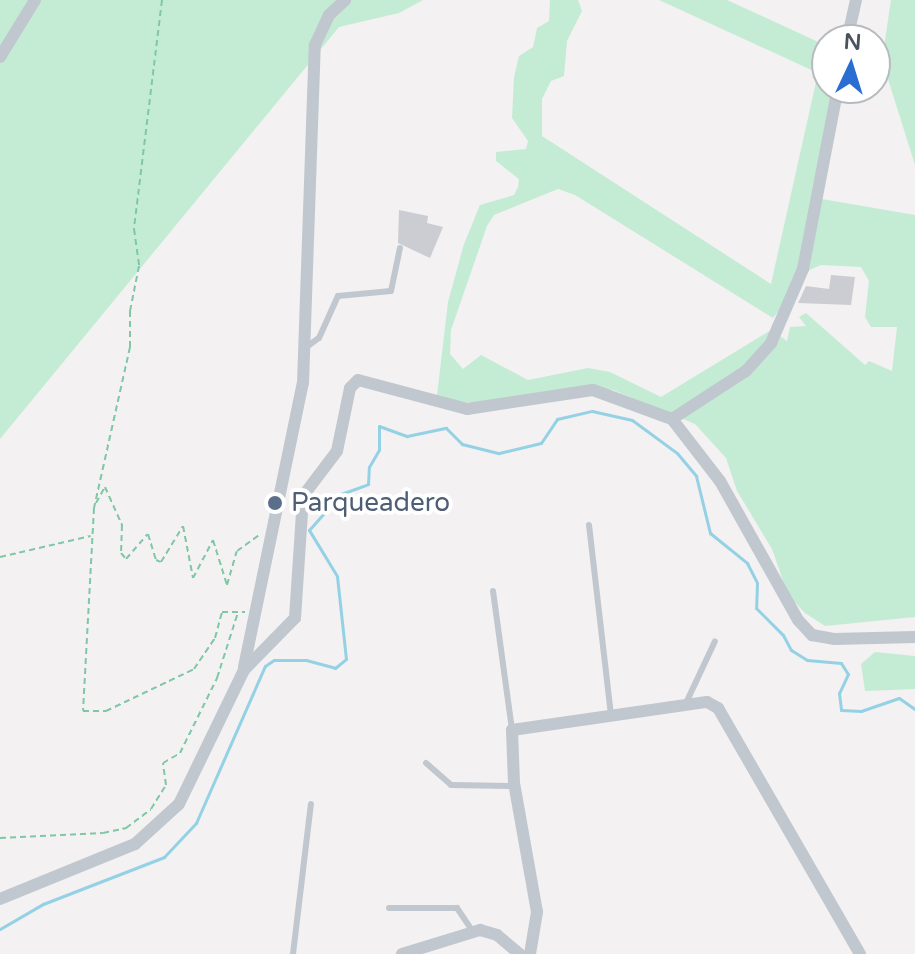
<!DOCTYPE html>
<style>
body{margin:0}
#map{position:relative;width:915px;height:954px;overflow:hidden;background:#f3f1f1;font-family:"Varela Round",sans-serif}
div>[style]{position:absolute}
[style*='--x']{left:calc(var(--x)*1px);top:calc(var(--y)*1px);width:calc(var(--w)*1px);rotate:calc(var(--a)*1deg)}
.green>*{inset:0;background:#c4ecd5}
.stream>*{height:3px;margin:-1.5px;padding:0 1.5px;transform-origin:1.5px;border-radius:1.5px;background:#95d1e5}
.building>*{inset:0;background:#cbcdd3}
.path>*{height:2px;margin-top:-1px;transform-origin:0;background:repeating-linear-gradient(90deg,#7fc7a6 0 6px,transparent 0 10px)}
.lane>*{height:6px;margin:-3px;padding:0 3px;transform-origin:3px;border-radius:3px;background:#c0c7ce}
.street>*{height:12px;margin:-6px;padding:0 6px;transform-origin:6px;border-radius:6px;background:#c0c7ce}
.dots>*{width:22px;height:22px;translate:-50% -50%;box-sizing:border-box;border:4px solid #fff;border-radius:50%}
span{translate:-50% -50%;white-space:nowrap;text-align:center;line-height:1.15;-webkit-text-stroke:8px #fff;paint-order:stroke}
.service-label{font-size:26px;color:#4e5e75}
.left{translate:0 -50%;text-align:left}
.north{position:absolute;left:811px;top:24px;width:80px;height:80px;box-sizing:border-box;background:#fff;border:2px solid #b7babe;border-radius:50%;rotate:4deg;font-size:22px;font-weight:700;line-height:32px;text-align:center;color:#4a535d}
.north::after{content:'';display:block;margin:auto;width:28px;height:36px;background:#2a6ed4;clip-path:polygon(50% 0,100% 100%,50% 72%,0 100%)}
</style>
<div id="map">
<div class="green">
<i style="clip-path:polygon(0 0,423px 0,399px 13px,339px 27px,0 439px)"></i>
<i style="clip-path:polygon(evenodd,550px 0,578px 0,582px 11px,567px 41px,564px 76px,551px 81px,542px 99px,542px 136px,771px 284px,818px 73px,659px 0,727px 0,827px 46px,827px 88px,835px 88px,822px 199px,915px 215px,915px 617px,825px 626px,805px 613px,788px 595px,772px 549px,737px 491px,726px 458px,695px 424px,613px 390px,580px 388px,487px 403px,446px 402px,437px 395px,448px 302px,464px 244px,480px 205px,514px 195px,518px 187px,519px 179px,496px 161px,496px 152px,526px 149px,528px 141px,512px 118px,514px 77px,519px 56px,533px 47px,537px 28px,549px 21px,550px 0,558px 189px,575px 195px,773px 318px,788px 299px,796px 276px,821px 265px,861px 267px,869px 281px,865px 317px,871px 327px,897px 327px,892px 371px,869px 361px,865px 365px,806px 313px,799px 317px,806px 326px,790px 327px,787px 341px,771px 330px,661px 397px,610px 372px,588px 368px,528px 380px,481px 355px,463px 369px,450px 354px,451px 330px,487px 226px,494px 215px,558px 189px)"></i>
<i style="clip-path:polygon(891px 0,915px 0,915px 165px,882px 60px)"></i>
<i style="clip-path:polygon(875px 652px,915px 656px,915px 689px,865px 691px,861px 664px)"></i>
</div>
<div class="stream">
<i style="--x:0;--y:929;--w:50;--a:-30.2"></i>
<i style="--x:43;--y:904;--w:130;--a:-21.2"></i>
<i style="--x:164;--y:857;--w:47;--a:-46.7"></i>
<i style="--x:196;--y:823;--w:171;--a:-66.3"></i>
<i style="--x:265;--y:666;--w:11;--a:-34"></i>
<i style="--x:274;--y:660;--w:32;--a:0"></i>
<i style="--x:306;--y:660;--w:30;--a:15"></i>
<i style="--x:335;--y:668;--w:14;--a:-39"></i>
<i style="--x:346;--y:659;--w:83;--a:-96.2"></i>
<i style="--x:337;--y:576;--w:54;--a:-121.3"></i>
<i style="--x:309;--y:530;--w:48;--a:-48.4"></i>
<i style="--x:341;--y:494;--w:29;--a:-20"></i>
<i style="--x:368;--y:484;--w:17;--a:-87"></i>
<i style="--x:369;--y:467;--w:20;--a:-60"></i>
<i style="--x:379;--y:450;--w:24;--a:-90"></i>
<i style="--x:379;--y:426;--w:30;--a:20"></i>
<i style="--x:407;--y:436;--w:40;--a:-12"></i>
<i style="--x:446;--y:428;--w:23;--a:45"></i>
<i style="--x:462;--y:444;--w:38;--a:14"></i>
<i style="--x:499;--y:453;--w:43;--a:-13.4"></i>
<i style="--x:541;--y:443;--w:29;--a:-56"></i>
<i style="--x:557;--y:419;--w:36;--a:-13"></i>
<i style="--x:592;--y:411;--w:41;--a:12.7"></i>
<i style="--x:632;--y:420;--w:56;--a:36.3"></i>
<i style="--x:677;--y:453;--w:30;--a:50"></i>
<i style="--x:696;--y:476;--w:59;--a:76.2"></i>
<i style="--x:710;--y:533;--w:48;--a:39"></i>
<i style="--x:747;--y:563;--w:22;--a:63"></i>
<i style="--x:757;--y:583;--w:25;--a:92"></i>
<i style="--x:756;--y:608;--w:38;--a:45"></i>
<i style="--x:783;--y:635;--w:17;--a:62"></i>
<i style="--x:791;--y:650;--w:19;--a:32"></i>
<i style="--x:807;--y:660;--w:34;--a:5"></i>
<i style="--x:841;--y:663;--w:13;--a:58"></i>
<i style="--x:848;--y:674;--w:21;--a:115"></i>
<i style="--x:839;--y:693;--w:17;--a:83"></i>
<i style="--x:841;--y:710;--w:20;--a:3"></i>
<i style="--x:861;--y:711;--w:40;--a:-18.9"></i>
<i style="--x:899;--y:698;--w:19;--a:35"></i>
</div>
<div class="building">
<i style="clip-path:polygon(399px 210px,428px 216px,427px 223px,443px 227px,430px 258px,398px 243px)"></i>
<i style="clip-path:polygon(831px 275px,855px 277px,851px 305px,798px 303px,806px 286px,829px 289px)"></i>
</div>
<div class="path">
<i style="--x:162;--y:0;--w:231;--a:97"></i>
<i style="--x:134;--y:229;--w:37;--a:82"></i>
<i style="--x:139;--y:266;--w:46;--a:101.3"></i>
<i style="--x:130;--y:311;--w:36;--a:90"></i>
<i style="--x:130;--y:347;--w:165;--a:102.6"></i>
<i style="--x:94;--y:508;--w:203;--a:93.1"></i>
<i style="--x:83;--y:711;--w:23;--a:0"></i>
<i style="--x:106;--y:711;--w:98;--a:-25.5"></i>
<i style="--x:194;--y:669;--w:37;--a:-56"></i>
<i style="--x:215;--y:638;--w:27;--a:-75"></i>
<i style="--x:222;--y:612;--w:23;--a:0"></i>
<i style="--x:96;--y:503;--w:18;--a:-61"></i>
<i style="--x:105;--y:487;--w:42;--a:65.9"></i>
<i style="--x:122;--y:525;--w:28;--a:92"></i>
<i style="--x:121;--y:553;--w:8;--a:50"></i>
<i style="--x:126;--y:559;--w:33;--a:-49"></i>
<i style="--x:148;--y:534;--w:27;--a:73"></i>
<i style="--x:156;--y:560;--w:5;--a:22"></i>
<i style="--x:161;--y:562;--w:42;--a:-58.6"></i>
<i style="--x:183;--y:526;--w:53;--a:79.1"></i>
<i style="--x:193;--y:578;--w:43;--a:-62.2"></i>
<i style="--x:213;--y:540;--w:47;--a:72.7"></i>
<i style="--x:227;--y:585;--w:35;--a:-74"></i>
<i style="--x:237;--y:551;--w:29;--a:-36"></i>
<i style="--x:0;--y:557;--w:93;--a:-13"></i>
<i style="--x:0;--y:838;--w:103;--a:-2.8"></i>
<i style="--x:103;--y:833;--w:24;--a:-12"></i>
<i style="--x:126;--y:828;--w:31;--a:-37"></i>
<i style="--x:151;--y:809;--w:28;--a:-58"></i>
<i style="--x:166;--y:785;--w:22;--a:-98"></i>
<i style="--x:163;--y:763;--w:20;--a:-30"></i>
<i style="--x:180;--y:753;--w:84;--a:-63.7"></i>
<i style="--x:217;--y:678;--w:69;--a:-72.3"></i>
</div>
<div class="lane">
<i style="--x:305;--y:348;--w:17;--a:-36"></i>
<i style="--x:319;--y:338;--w:46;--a:-65.7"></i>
<i style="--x:338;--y:296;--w:53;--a:-5.4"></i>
<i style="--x:391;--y:291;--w:44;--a:-78.2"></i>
<i style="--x:589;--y:525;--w:190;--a:83.4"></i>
<i style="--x:493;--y:591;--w:140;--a:82.2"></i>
<i style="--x:686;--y:703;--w:68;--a:-64.9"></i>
<i style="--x:426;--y:763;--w:33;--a:41"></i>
<i style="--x:451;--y:785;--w:63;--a:0.9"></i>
<i style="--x:389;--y:908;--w:68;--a:0"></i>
<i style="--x:457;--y:908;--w:27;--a:56"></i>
<i style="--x:293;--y:954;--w:151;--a:-83.2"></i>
</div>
<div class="street">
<i style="--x:847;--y:40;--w:41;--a:-77.3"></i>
<i style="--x:0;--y:57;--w:67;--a:-58.4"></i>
<i style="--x:672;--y:419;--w:88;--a:-33"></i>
<i style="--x:746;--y:371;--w:38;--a:-48"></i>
<i style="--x:771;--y:343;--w:81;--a:-66.6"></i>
<i style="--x:803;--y:269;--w:184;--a:-79.1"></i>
<i style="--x:244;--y:667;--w:290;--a:-78.3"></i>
<i style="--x:303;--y:383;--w:338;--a:-88"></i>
<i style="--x:315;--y:45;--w:33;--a:-65"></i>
<i style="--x:329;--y:15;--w:22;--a:-43"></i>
<i style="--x:0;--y:899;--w:146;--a:-22.2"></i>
<i style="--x:135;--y:844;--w:59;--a:-42.3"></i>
<i style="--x:179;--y:804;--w:149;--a:-64.1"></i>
<i style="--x:244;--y:670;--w:73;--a:-45.6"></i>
<i style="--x:295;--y:618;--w:122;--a:-86.2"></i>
<i style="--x:303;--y:496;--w:56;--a:-52.9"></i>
<i style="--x:337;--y:451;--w:64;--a:-78.3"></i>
<i style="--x:350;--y:388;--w:11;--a:-45"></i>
<i style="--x:358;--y:380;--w:113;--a:14.9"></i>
<i style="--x:467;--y:409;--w:127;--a:-8.6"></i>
<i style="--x:593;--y:390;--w:84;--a:20.2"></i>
<i style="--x:672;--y:419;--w:78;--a:52.3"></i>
<i style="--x:720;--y:481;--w:159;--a:60.7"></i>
<i style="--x:798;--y:620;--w:21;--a:47"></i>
<i style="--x:812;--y:635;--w:22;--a:10"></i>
<i style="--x:834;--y:639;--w:81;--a:-1.4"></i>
<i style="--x:402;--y:954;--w:82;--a:-17.1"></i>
<i style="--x:480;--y:930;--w:18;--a:16"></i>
<i style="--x:497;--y:935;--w:30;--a:40"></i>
<i style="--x:530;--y:954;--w:43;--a:-80.5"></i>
<i style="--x:537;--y:912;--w:131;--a:-100.1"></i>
<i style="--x:514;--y:783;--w:53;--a:-92.2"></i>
<i style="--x:512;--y:730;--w:197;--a:-8.2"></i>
<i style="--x:707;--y:702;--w:13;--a:29"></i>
<i style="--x:718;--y:708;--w:284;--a:60"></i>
</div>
<div class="dots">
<i style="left:275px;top:503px;background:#5c6f8a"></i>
</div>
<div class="service-label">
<span class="left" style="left:291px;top:503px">Parqueadero</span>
</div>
<div class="north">N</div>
</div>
